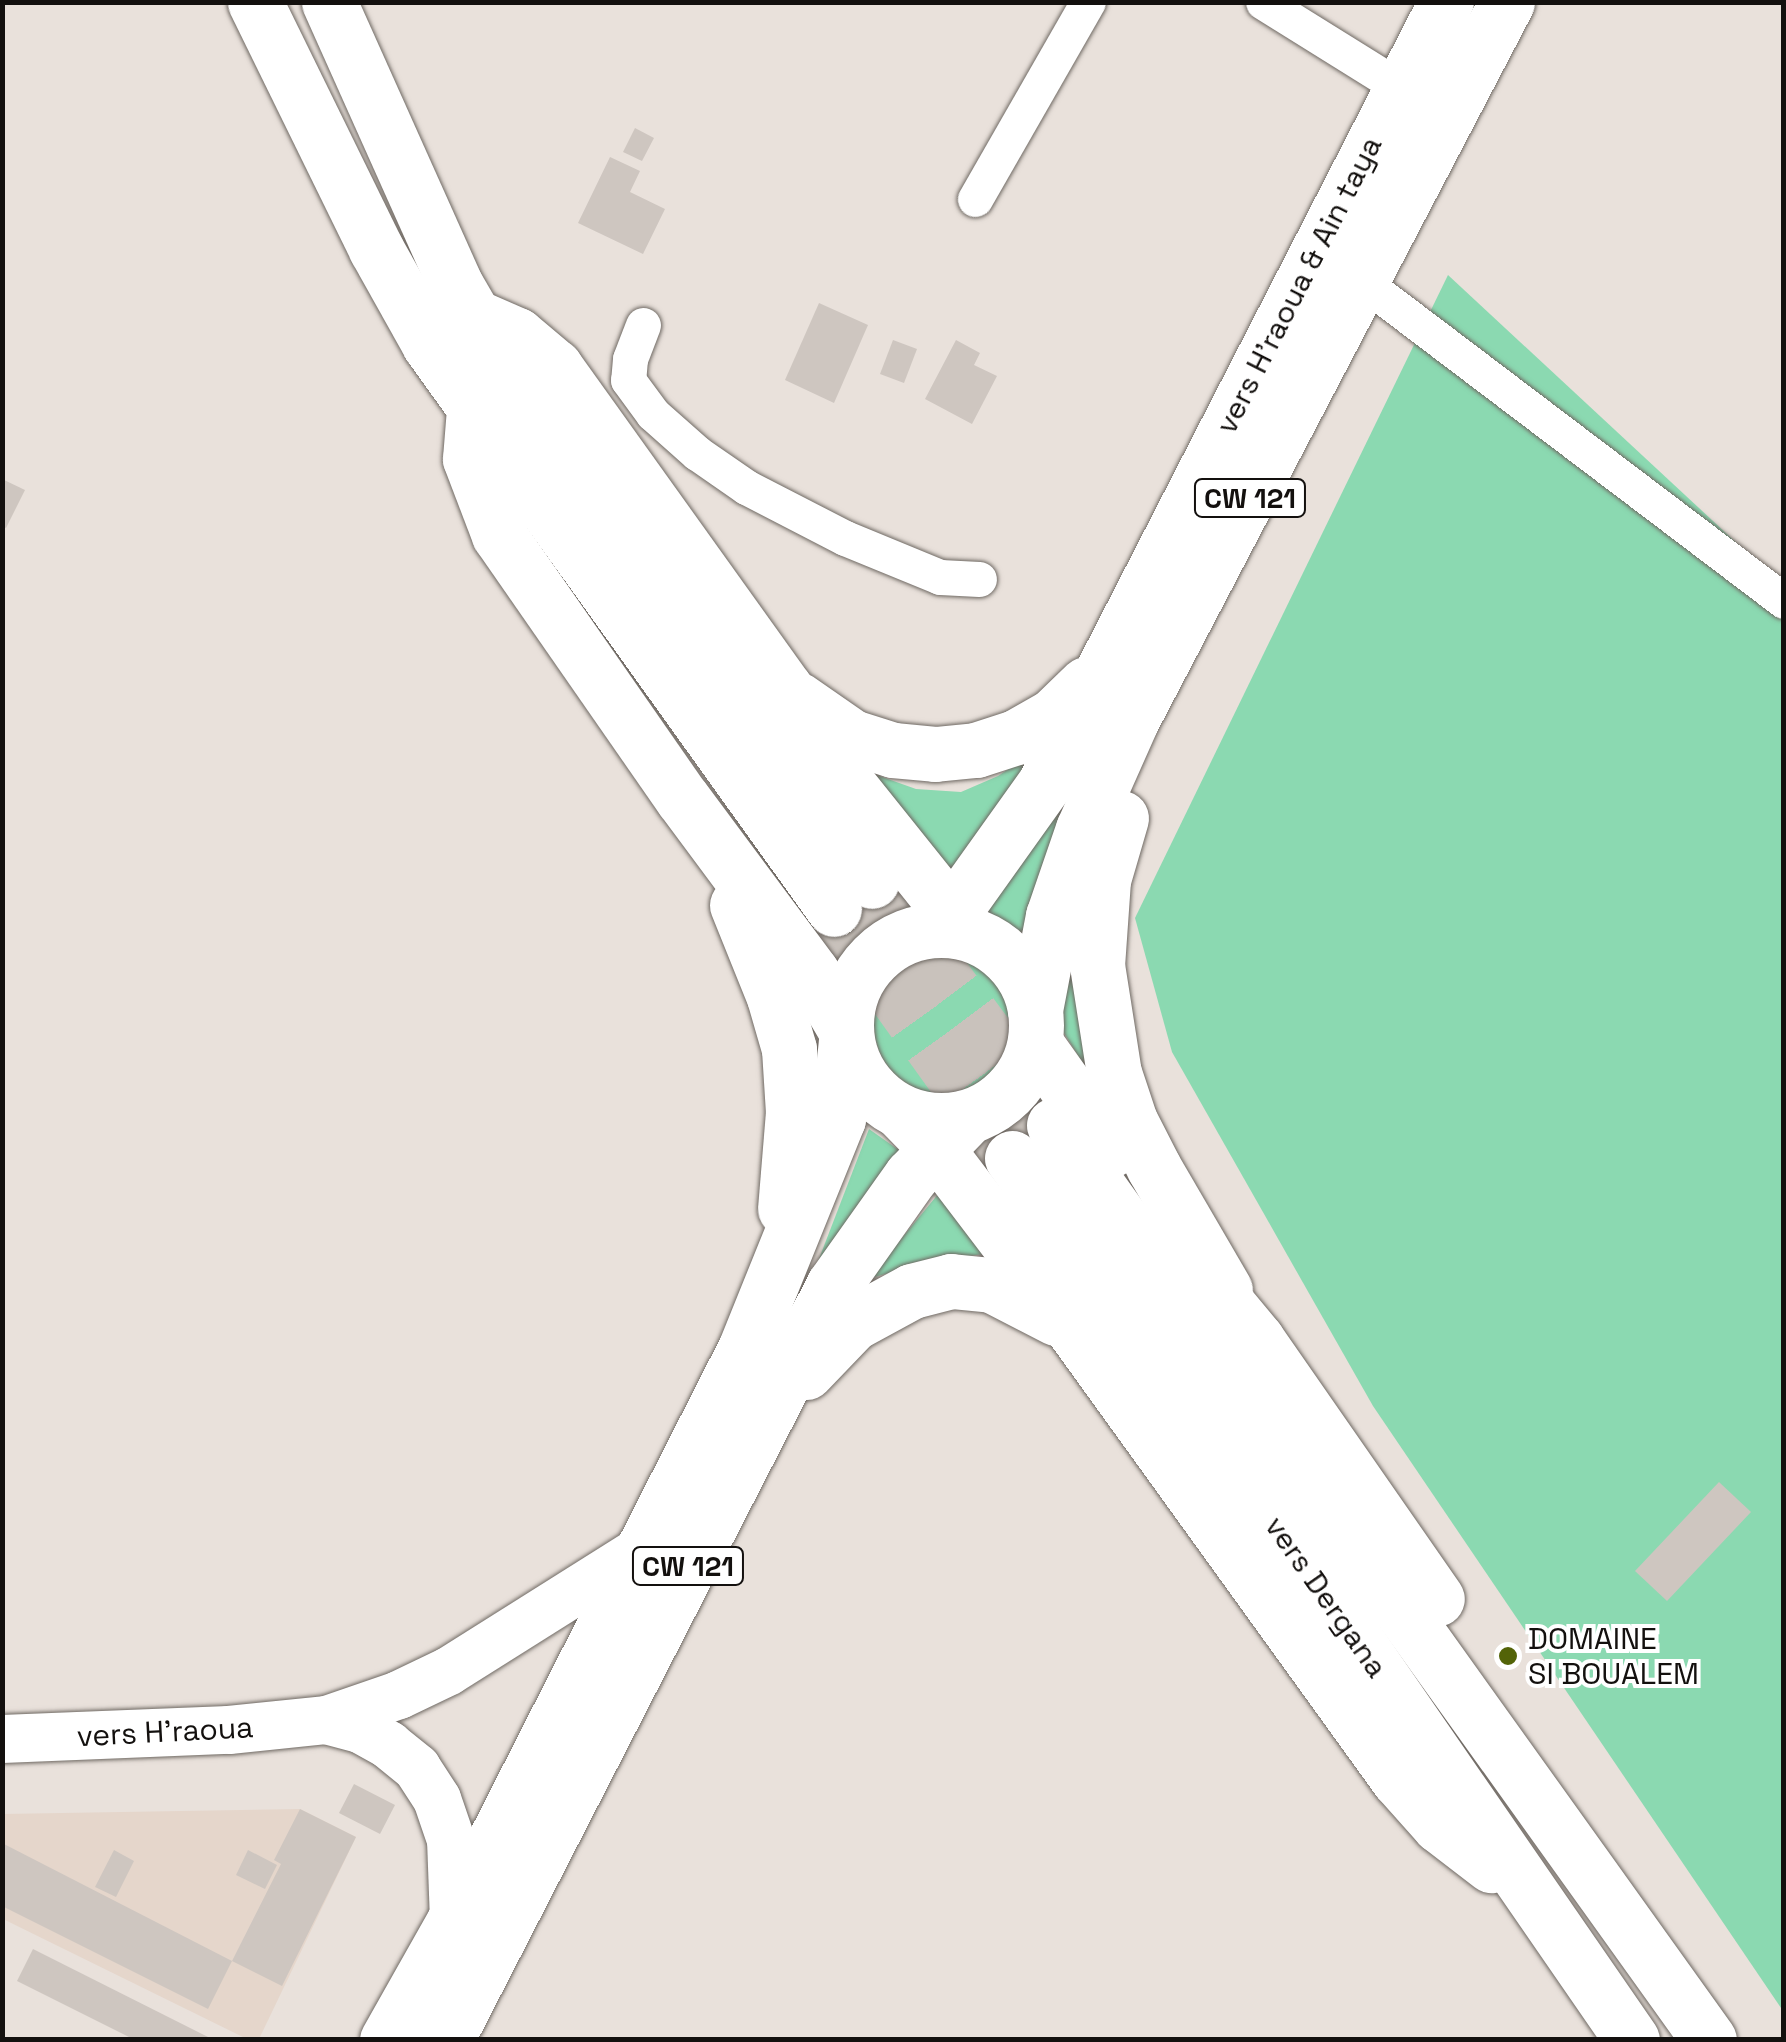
<!DOCTYPE html>
<style>
body{margin:0}
#map{position:relative;width:1786px;height:2042px;overflow:hidden;background:#e9e1db;font-family:"Space Grotesk",sans-serif}
div>[style]{position:absolute}
[style*='--x']{left:calc(var(--x)*1px);top:calc(var(--y)*1px);width:calc(var(--w)*1px);rotate:calc(var(--a)*1deg)}
.built>*{inset:0;background:#e5d6cb}
.green>*{inset:0;background:#8bd9b1}
.round{border-radius:50%}
.building>*{inset:0;background:#cec6c0}
.highway-tunnel>*{height:55px;margin-top:-27.5px;transform-origin:0;background:repeating-linear-gradient(90deg,#c9c2bc 0 55px,transparent 0 83px)}
.roads{filter:drop-shadow(0 0 2px #6f6963) drop-shadow(0 0 2px #6f6963)}
.street>*{height:35px;margin:-17.5px;padding:0 17.5px;transform-origin:17.5px;border-radius:17.5px;background:#fff}
.secondary>*{height:48px;margin:-24px;padding:0 24px;transform-origin:24px;border-radius:24px;background:#fff}
.highway>*{height:55px;margin:-27.5px;padding:0 27.5px;transform-origin:27.5px;border-radius:27.5px;background:#fff}
.highway>.ring{margin:-27.5px;padding:0;box-sizing:content-box;background:none;border:55px solid #fff;border-radius:50%}
.dots>*{width:28px;height:28px;translate:-50% -50%;box-sizing:border-box;border:5px solid #fff;border-radius:50%}
span{translate:-50% -50%;white-space:nowrap;text-align:center;line-height:1.15;-webkit-text-stroke:8px #fff;paint-order:stroke}
.shield-label span{padding:2px 8px;background:#fff;border:2px solid;border-radius:8px;-webkit-text-stroke-width:0}
.shield-label{font-size:28px;color:#13100e;font-weight:700}
.street-label{font-size:30px;color:#13100e}
.poi-label{font-size:30px;color:#13100e}
.left{translate:0 -50%;text-align:left}
.frame{position:absolute;inset:0;border:5px solid #13100e;pointer-events:none}
</style>
<div id="map">
<div class="built">
<i style="clip-path:polygon(300px 1809px,356px 1837px,259px 2039px,247px 2039px,3px 1919px,2px 1814px)"></i>
</div>
<div class="green">
<i style="clip-path:polygon(1448px 275px,1783px 586px,1783px 2011px,1373px 1406px,1172px 1052px,1135px 918px)"></i>
<i style="clip-path:polygon(1037px 750px,949px 872px,871px 773px,916px 789px,961px 792px,998px 776px)"></i>
<i style="clip-path:polygon(1085px 765px,1028px 938px,982px 911px)"></i>
<i style="clip-path:polygon(1069px 939px,1126px 1133px,1056px 1020px)"></i>
<i class="round" style="left:874px;top:956px;width:138px;height:138px"></i>
<i style="clip-path:polygon(869px 1129px,903px 1153px,812px 1277px)"></i>
<i style="clip-path:polygon(939px 1193px,991px 1253px,926px 1262px,868px 1279px)"></i>
</div>
<div class="building">
<i style="clip-path:polygon(635px 128px,654px 138px,642px 161px,623px 152px)"></i>
<i style="clip-path:polygon(610px 157px,640px 171px,630px 192px,665px 209px,643px 254px,578px 223px)"></i>
<i style="clip-path:polygon(819px 303px,868px 325px,834px 403px,785px 380px)"></i>
<i style="clip-path:polygon(893px 340px,917px 349px,904px 383px,880px 374px)"></i>
<i style="clip-path:polygon(956px 340px,980px 353px,974px 365px,997px 376px,972px 424px,925px 399px)"></i>
<i style="clip-path:polygon(2px 479px,25px 490px,6px 528px,2px 526px)"></i>
<i style="clip-path:polygon(1719px 1482px,1751px 1512px,1667px 1601px,1635px 1571px)"></i>
<i style="clip-path:polygon(354px 1784px,395px 1805px,380px 1834px,339px 1813px)"></i>
<i style="clip-path:polygon(300px 1809px,356px 1837px,282px 1986px,232px 1961px,281px 1864px,274px 1860px)"></i>
<i style="clip-path:polygon(2px 1843px,232px 1961px,208px 2009px,2px 1906px)"></i>
<i style="clip-path:polygon(114px 1850px,134px 1861px,116px 1897px,95px 1887px)"></i>
<i style="clip-path:polygon(248px 1850px,277px 1865px,265px 1889px,236px 1875px)"></i>
<i style="clip-path:polygon(33px 1949px,214px 2040px,135px 2040px,17px 1981px)"></i>
</div>
<div class="highway-tunnel">
<i style="--x:872;--y:881;--w:304;--a:53.3"></i>
<i style="--x:834;--y:909;--w:306;--a:54.4"></i>
</div>
<div class="roads">
<div class="street">
<i style="--x:1263;--y:2;--w:163;--a:31.9"></i>
<i style="--x:975;--y:199;--w:227;--a:-60.2"></i>
<i style="--x:1363;--y:282;--w:528;--a:37.15"></i>
<i style="--x:643;--y:325;--w:36;--a:111"></i>
<i style="--x:630;--y:359;--w:21;--a:95"></i>
<i style="--x:628;--y:380;--w:42;--a:53.7"></i>
<i style="--x:653;--y:414;--w:59;--a:41.6"></i>
<i style="--x:697;--y:453;--w:60;--a:34.8"></i>
<i style="--x:746;--y:487;--w:111;--a:27.3"></i>
<i style="--x:845;--y:538;--w:103;--a:22.3"></i>
<i style="--x:940;--y:577;--w:39;--a:3"></i>
</div>
<div class="secondary">
<i style="--x:2;--y:1739;--w:227;--a:-2.3"></i>
<i style="--x:229;--y:1730;--w:99;--a:-5.8"></i>
<i style="--x:454;--y:1921;--w:81;--a:-92.1"></i>
<i style="--x:451;--y:1840;--w:43;--a:-108.9"></i>
<i style="--x:437;--y:1799;--w:37;--a:-123"></i>
<i style="--x:417;--y:1768;--w:36;--a:-141"></i>
<i style="--x:389;--y:1745;--w:33;--a:-151"></i>
<i style="--x:360;--y:1729;--w:34;--a:-165"></i>
<i style="--x:327;--y:1720;--w:76;--a:-19.1"></i>
<i style="--x:399;--y:1695;--w:55;--a:-25.6"></i>
<i style="--x:449;--y:1671;--w:227;--a:-32.2"></i>
</div>
<div class="highway">
<i style="--x:255;--y:2;--w:275;--a:63.9"></i>
<i style="--x:376;--y:249;--w:109;--a:60.8"></i>
<i style="--x:429;--y:344;--w:695;--a:54.37"></i>
<i style="--x:329;--y:2;--w:307;--a:65.9"></i>
<i style="--x:454;--y:282;--w:116;--a:59.9"></i>
<i style="--x:512;--y:382;--w:233;--a:55.8"></i>
<i style="--x:643;--y:575;--w:382;--a:53.2"></i>
<i style="--x:471;--y:315;--w:50;--a:23.5"></i>
<i style="--x:517;--y:335;--w:50;--a:40.1"></i>
<i style="--x:555;--y:367;--w:395;--a:54.4"></i>
<i style="--x:785;--y:688;--w:68;--a:60.8"></i>
<i style="--x:818;--y:747;--w:238;--a:51.3"></i>
<i style="--x:474;--y:409;--w:50;--a:94.6"></i>
<i style="--x:470;--y:459;--w:81;--a:69.1"></i>
<i style="--x:499;--y:535;--w:320;--a:55.2"></i>
<i style="--x:682;--y:798;--w:218;--a:53.4"></i>
<i style="--x:812;--y:973;--w:65;--a:59.5"></i>
<i style="--x:797;--y:699;--w:67;--a:34.6"></i>
<i style="--x:852;--y:737;--w:43;--a:17.6"></i>
<i style="--x:893;--y:750;--w:42;--a:5.4"></i>
<i style="--x:935;--y:754;--w:41;--a:-5.6"></i>
<i style="--x:976;--y:750;--w:42;--a:-18"></i>
<i style="--x:1016;--y:737;--w:43;--a:-29.6"></i>
<i style="--x:1053;--y:716;--w:46;--a:-44.1"></i>
<i style="--x:1121;--y:818;--w:65;--a:106.2"></i>
<i style="--x:1103;--y:880;--w:85;--a:94"></i>
<i style="--x:1097;--y:965;--w:109;--a:81.1"></i>
<i style="--x:1114;--y:1073;--w:51;--a:71.6"></i>
<i style="--x:1130;--y:1121;--w:53;--a:62.9"></i>
<i style="--x:1154;--y:1168;--w:141;--a:59.8"></i>
<i style="--x:737;--y:905;--w:99;--a:68.1"></i>
<i style="--x:774;--y:997;--w:54;--a:73.9"></i>
<i style="--x:789;--y:1049;--w:63;--a:86.4"></i>
<i style="--x:793;--y:1112;--w:97;--a:94.7"></i>
<i style="--x:941;--y:929;--w:179;--a:-54.5"></i>
<i style="--x:1045;--y:783;--w:878;--a:-62.82"></i>
<i class="ring" style="left:846px;top:930px;width:135px;height:135px"></i>
<i style="--x:1035;--y:1010;--w:96;--a:-79.2"></i>
<i style="--x:1053;--y:916;--w:92;--a:-71"></i>
<i style="--x:1083;--y:829;--w:120;--a:-66"></i>
<i style="--x:1132;--y:719;--w:809;--a:-62.39"></i>
<i style="--x:1035;--y:1043;--w:131;--a:54.6"></i>
<i style="--x:901;--y:1112;--w:49;--a:45.8"></i>
<i style="--x:935;--y:1147;--w:225;--a:52.8"></i>
<i style="--x:1071;--y:1326;--w:559;--a:54.18"></i>
<i style="--x:1398;--y:1779;--w:62;--a:48.3"></i>
<i style="--x:1439;--y:1825;--w:66;--a:37.6"></i>
<i style="--x:1054;--y:1125;--w:1125;--a:54.4"></i>
<i style="--x:1012;--y:1158;--w:495;--a:54.3"></i>
<i style="--x:1301;--y:1560;--w:583;--a:55.41"></i>
<i style="--x:1194;--y:1264;--w:99;--a:50.3"></i>
<i style="--x:1257;--y:1340;--w:315;--a:55.2"></i>
<i style="--x:806;--y:1372;--w:68;--a:-46.2"></i>
<i style="--x:853;--y:1323;--w:67;--a:-28.5"></i>
<i style="--x:912;--y:1291;--w:40;--a:-14.4"></i>
<i style="--x:951;--y:1281;--w:41;--a:5.6"></i>
<i style="--x:992;--y:1285;--w:72;--a:27.3"></i>
<i style="--x:387;--y:2040;--w:137;--a:-60.6"></i>
<i style="--x:454;--y:1921;--w:642;--a:-63.04"></i>
<i style="--x:745;--y:1349;--w:248;--a:-68"></i>
<i style="--x:838;--y:1119;--w:79;--a:-84.2"></i>
<i style="--x:446;--y:2040;--w:848;--a:-62.83"></i>
<i style="--x:833;--y:1286;--w:135;--a:-54.7"></i>
<i style="--x:911;--y:1176;--w:82;--a:-46"></i>
</div>
</div>
<div class="dots">
<i style="left:1508px;top:1656px;background:#536308"></i>
</div>
<div class="shield-label">
<span style="left:1250px;top:498px">CW 121</span>
<span style="left:688px;top:1566px">CW 121</span>
</div>
<div class="street-label">
<span style="left:1299px;top:285px;rotate:-63deg">vers H'raoua &amp; Ain taya</span>
<span style="left:1326px;top:1597px;rotate:55deg">vers Dergana</span>
<span style="left:165px;top:1732px;rotate:-3deg">vers H'raoua</span>
</div>
<div class="poi-label">
<span class="left" style="left:1528px;top:1656px">DOMAINE<br>SI BOUALEM</span>
</div>
<div class="frame"></div>
</div>
